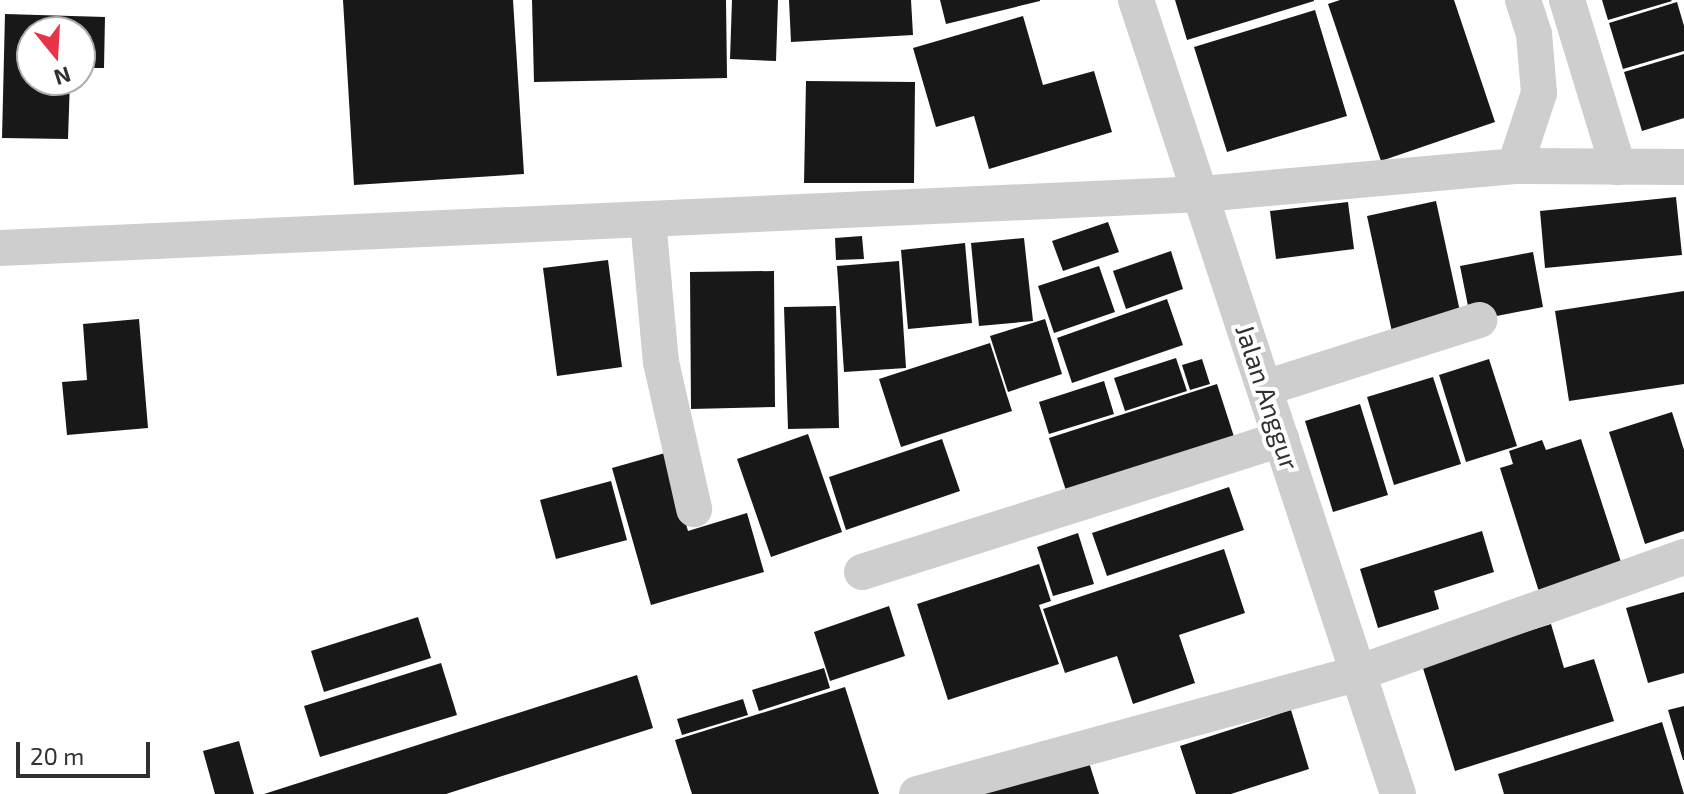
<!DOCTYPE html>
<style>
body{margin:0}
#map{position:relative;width:1684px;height:794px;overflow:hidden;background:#fff;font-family:"Exo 2",sans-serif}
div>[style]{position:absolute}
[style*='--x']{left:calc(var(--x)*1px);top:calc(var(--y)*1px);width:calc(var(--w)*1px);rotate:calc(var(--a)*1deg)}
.building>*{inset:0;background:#181818}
.minor>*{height:36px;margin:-18px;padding:0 18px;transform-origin:18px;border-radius:18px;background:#cecece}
span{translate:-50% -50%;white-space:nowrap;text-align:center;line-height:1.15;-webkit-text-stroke:8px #fff;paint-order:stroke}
.street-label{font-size:26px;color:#313131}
.north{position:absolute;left:16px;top:16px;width:80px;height:80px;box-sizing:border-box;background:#fff;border:2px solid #adadad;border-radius:50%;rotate:162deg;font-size:22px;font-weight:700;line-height:32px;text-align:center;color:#313131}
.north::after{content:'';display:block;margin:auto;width:28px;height:36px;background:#e7344b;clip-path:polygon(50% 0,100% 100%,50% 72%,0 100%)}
.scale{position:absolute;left:16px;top:742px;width:134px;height:36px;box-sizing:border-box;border:4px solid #313131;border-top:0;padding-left:10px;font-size:24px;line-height:28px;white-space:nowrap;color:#313131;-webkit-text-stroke:6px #fff;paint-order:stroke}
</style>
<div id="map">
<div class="building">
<i style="clip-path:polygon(343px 0,513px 0,524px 174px,354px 185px)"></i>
<i style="clip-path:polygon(532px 0,726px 0,727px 78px,534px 82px)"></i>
<i style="clip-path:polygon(732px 0,778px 0,776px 61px,730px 59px)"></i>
<i style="clip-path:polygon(789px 0,911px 0,913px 35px,791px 42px)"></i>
<i style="clip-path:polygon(940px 0,1040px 0,1040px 1px,946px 24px)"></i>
<i style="clip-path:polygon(1175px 0,1314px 0,1314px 1px,1187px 40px)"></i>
<i style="clip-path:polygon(1340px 0,1454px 0,1495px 122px,1381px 161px,1328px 4px)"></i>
<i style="clip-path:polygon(1602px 0,1671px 0,1672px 1px,1608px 20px)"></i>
<i style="clip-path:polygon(1677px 2px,1684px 26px,1684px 51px,1623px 69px,1609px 23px)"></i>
<i style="clip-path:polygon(1315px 10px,1347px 116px,1227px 152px,1194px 47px)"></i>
<i style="clip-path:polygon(5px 14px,105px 17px,104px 68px,80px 68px,80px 32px,32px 32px,32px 80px,70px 80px,68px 139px,2px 138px)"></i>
<i style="clip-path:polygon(1023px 16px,1043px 85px,1094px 71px,1112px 132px,989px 169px,974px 116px,936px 127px,913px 48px)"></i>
<i style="clip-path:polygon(1684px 54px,1684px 118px,1642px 131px,1624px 72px)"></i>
<i style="clip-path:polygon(806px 81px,915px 82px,914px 183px,804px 183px)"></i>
<i style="clip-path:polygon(1676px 197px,1682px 255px,1545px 268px,1540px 211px)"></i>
<i style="clip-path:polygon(1436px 201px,1461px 316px,1392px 332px,1367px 216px)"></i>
<i style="clip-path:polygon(1348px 202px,1354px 249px,1276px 259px,1270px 211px)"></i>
<i style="clip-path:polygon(1108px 222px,1119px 252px,1063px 271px,1052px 241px)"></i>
<i style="clip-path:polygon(862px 236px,864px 259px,836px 260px,835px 238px)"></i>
<i style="clip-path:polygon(1024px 238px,1033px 321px,979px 326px,971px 243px)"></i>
<i style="clip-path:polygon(965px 243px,972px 323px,908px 329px,901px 250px)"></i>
<i style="clip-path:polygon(1171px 251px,1183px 289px,1126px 309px,1113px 271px)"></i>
<i style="clip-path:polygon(1533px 252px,1543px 307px,1471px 321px,1460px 266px)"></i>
<i style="clip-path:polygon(608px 260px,622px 367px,557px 376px,543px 268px)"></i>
<i style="clip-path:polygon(899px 261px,906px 368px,844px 372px,837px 266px)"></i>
<i style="clip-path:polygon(1099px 266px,1115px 312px,1054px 333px,1038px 286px)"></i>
<i style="clip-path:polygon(774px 271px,775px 407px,691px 409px,690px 272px)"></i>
<i style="clip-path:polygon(1684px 291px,1684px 384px,1569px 401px,1555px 311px)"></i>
<i style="clip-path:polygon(1167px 299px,1183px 345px,1072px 383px,1057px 338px)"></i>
<i style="clip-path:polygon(836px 306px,839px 428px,788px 429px,784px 307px)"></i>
<i style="clip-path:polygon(139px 319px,148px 428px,67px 435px,62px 382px,87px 380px,83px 324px)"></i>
<i style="clip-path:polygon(1045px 319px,1062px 374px,1008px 392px,990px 336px)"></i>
<i style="clip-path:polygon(990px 343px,1012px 411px,901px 447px,879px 379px)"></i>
<i style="clip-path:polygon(1176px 358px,1187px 391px,1125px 411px,1114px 378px)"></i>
<i style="clip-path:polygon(1202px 359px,1210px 384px,1190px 390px,1182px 365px)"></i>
<i style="clip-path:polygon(1489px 359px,1517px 446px,1466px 462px,1439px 375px)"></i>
<i style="clip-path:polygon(1433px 377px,1461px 464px,1394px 485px,1367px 397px)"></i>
<i style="clip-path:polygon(1104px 381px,1114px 414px,1049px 434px,1039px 402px)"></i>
<i style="clip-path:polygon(1217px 384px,1237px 446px,1069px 500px,1049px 438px)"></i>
<i style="clip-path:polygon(1360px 404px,1388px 495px,1333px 512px,1305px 421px)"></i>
<i style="clip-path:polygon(1672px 412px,1684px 450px,1684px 531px,1645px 544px,1609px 432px)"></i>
<i style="clip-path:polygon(808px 434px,842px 532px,771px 557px,737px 459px)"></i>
<i style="clip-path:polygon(942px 439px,960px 491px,846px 530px,829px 477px)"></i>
<i style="clip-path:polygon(1581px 439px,1623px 568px,1540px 595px,1500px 468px,1513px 464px,1509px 451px,1542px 440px,1546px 450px)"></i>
<i style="clip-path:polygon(665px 453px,688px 531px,747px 513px,764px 572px,651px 605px,612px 468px)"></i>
<i style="clip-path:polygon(611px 481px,627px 540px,556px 559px,540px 500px)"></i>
<i style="clip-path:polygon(1229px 487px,1244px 530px,1107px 576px,1092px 533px)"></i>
<i style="clip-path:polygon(1482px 531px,1494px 572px,1434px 591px,1439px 609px,1378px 628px,1360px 569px)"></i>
<i style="clip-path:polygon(1078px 533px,1094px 584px,1053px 596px,1037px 547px)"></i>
<i style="clip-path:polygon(1224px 549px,1245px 613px,1179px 635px,1195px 683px,1133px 704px,1117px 656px,1065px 673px,1043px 609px)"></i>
<i style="clip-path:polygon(1039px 564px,1051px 601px,1039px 605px,1059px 664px,948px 700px,917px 604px)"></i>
<i style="clip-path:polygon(1684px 592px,1684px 673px,1648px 683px,1626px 608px)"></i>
<i style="clip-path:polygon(889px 606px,905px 656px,830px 681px,814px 632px)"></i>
<i style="clip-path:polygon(418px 617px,431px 658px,324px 692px,311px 651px)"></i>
<i style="clip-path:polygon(1551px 624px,1564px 668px,1594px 659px,1614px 721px,1455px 771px,1422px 665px)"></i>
<i style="clip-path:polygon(441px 663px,457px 715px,320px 757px,304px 706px)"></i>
<i style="clip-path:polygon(824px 668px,830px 688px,759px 711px,752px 690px)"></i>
<i style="clip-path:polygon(637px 675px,653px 728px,446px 794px,264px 794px)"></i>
<i style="clip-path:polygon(845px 687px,879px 794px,692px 794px,675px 740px)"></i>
<i style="clip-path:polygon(743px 699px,748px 715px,682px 735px,677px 719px)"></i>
<i style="clip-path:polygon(1684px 706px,1684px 760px,1683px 760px,1668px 710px)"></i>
<i style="clip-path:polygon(1291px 710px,1309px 769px,1231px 794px,1196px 794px,1180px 746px)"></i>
<i style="clip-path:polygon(1662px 722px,1684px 794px,1504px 794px,1498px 774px)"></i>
<i style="clip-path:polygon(239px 741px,254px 794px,215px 794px,203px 751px)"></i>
<i style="clip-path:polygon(1086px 753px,1099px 794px,956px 794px)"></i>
</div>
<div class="minor">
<i style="--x:1136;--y:0;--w:836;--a:71.74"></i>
<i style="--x:1567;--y:0;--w:175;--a:73"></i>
<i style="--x:1515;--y:166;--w:77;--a:-71.8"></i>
<i style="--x:1539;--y:93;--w:59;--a:-94.8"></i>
<i style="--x:1534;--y:34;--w:36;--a:-108"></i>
<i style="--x:648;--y:220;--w:143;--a:84.8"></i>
<i style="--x:661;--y:362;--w:151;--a:77.3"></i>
<i style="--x:0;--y:248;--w:1203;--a:-2.57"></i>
<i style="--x:1202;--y:194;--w:314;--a:-5.1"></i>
<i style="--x:1515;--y:166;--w:169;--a:0.3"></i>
<i style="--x:1265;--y:388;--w:225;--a:-17.6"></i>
<i style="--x:862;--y:572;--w:440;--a:-17.6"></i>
<i style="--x:917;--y:794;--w:457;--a:-15.3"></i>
<i style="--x:1358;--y:673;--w:346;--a:-19.6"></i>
</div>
<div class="street-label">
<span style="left:1268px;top:397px;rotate:72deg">Jalan Anggur</span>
</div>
<div class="north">N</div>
<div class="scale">20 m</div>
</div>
